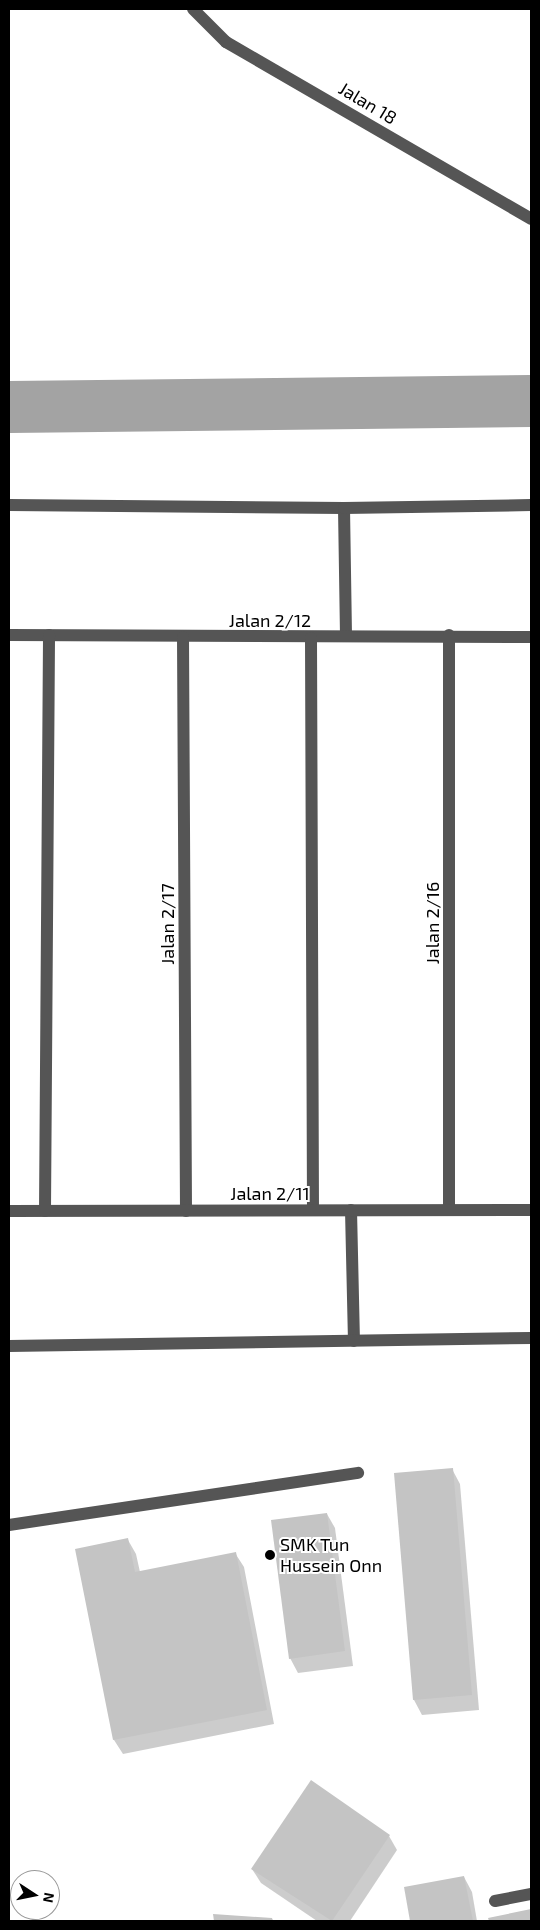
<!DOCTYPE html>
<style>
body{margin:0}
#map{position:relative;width:540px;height:1930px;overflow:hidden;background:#fff;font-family:"Exo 2",sans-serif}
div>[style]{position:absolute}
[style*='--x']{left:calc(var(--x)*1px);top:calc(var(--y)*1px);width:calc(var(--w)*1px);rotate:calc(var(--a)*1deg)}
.shadow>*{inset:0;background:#0003}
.river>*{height:52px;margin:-26px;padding:0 26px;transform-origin:26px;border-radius:26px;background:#a3a3a3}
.building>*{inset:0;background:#c4c4c4}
.minor>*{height:12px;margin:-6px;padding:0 6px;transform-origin:6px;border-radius:6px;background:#555}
.dots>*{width:14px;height:14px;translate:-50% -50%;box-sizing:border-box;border:2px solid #fff;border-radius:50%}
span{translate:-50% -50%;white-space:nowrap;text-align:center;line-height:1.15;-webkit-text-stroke:4px #fff;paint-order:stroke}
.street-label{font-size:18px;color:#000}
.poi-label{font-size:18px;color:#000}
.left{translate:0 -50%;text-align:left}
.frame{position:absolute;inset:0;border:10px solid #000;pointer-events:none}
.north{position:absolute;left:10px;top:1870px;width:50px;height:50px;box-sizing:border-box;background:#fff;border:1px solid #999;border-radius:50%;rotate:101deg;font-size:14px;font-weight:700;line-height:20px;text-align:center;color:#000}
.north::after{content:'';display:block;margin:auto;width:18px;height:22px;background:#000;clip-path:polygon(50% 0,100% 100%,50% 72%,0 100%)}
</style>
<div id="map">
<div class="shadow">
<i style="clip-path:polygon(452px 1469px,460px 1484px,479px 1710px,422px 1715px,414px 1700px,395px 1474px)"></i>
<i style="clip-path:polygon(327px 1514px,335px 1528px,353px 1666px,298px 1673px,290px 1658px)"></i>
<i style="clip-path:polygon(128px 1540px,136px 1554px,140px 1572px,235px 1553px,244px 1567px,274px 1724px,123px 1754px,114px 1740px,77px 1550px)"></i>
<i style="clip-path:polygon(389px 1836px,397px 1850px,350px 1921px,317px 1921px,261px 1883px,252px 1869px)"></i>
<i style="clip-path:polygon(464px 1877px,472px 1892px,477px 1921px,411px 1921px,405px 1888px)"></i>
<i style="clip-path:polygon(531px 1911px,531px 1921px,490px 1921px,490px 1919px)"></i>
<i style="clip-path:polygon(214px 1915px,272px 1919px,273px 1921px,215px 1921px)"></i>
</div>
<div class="river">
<i style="--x:9;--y:407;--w:522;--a:-0.66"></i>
</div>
<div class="building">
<i style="clip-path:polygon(453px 1468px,472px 1695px,413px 1700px,394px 1473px)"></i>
<i style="clip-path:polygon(327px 1513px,345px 1651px,289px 1659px,271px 1520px)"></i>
<i style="clip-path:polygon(128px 1538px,135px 1572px,236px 1552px,267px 1710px,113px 1740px,75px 1549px)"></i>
<i style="clip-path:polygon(311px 1780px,390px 1835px,332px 1921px,251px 1869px)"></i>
<i style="clip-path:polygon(464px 1876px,473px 1921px,410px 1921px,404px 1887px)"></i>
<i style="clip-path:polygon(531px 1909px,531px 1921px,489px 1921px,488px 1918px)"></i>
<i style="clip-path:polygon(213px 1914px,272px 1918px,273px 1921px,214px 1921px)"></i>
</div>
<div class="minor">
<i style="--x:193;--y:9;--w:47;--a:45"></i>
<i style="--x:226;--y:42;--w:353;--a:30.1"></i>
<i style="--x:9;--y:505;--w:335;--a:0.5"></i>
<i style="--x:344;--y:508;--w:128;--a:89.1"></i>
<i style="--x:344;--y:508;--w:187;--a:-0.9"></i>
<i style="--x:9;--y:635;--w:522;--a:0.22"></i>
<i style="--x:183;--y:637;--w:574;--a:89.7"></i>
<i style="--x:311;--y:638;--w:572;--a:89.8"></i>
<i style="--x:351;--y:1210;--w:131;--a:88.7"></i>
<i style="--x:449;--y:1210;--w:575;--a:-90"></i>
<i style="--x:9;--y:1211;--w:522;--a:-0.11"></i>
<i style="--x:45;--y:1211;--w:576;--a:-89.6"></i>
<i style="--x:9;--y:1346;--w:522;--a:-0.88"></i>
<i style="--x:9;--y:1525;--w:353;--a:-8.5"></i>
<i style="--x:495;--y:1901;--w:37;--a:-11"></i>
</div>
<div class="dots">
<i style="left:270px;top:1555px;background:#000"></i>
</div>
<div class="street-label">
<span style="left:368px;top:103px;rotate:31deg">Jalan 18</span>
<span style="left:270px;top:620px">Jalan 2/12</span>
<span style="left:432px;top:923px;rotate:-90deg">Jalan 2/16</span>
<span style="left:167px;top:924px;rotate:-90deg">Jalan 2/17</span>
<span style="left:270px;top:1193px">Jalan 2/11</span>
</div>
<div class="poi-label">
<span class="left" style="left:280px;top:1555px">SMK Tun<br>Hussein Onn</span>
</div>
<div class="frame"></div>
<div class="north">N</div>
</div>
